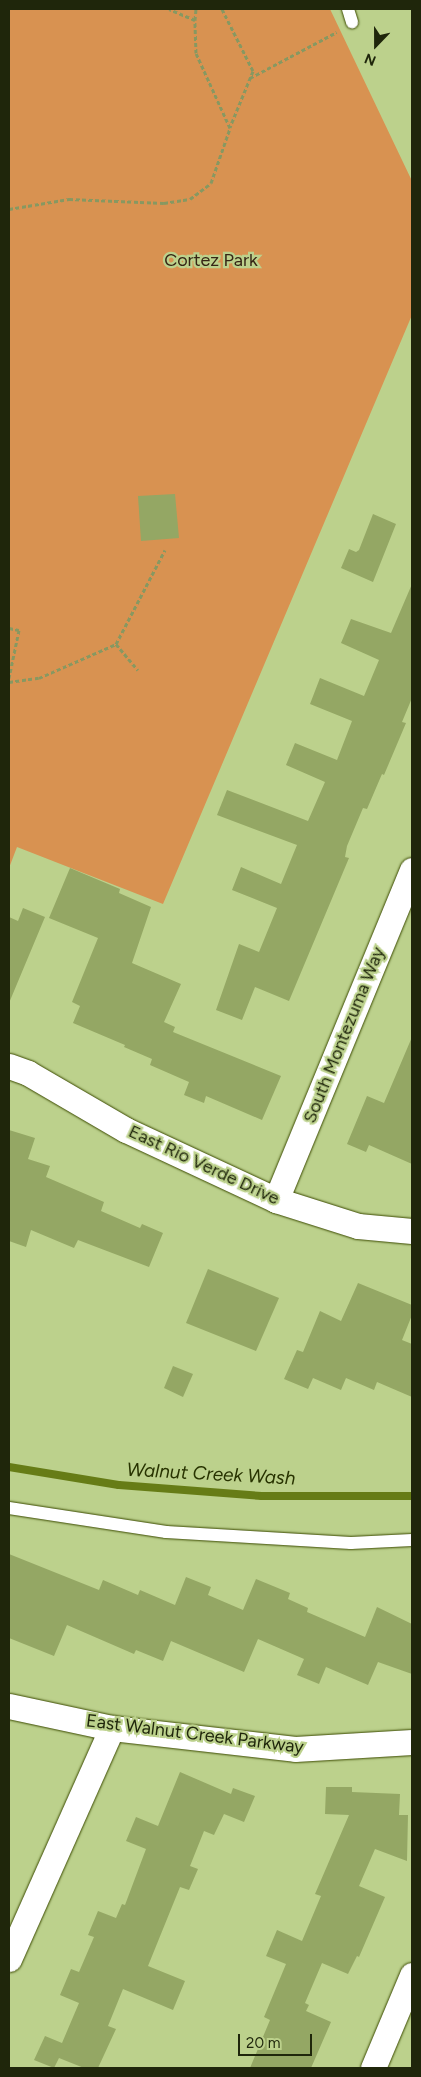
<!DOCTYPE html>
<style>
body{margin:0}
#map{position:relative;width:421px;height:2077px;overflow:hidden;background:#bcd18c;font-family:Figtree,sans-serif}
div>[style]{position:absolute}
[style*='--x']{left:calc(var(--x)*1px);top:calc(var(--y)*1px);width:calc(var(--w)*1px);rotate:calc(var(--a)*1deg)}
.green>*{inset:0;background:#d89251}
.stream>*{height:8px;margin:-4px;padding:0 4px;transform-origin:4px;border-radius:4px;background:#667c16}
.building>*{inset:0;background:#94a764}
.path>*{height:3px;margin-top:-1.5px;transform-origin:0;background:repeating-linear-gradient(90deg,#879861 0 4px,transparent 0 6.5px)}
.roads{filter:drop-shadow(0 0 1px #3c4b01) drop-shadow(0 0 1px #3c4b01)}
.service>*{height:12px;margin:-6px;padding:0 6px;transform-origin:6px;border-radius:6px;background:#fff}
.minor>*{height:25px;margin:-12.5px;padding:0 12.5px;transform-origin:12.5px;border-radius:12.5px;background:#fff}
span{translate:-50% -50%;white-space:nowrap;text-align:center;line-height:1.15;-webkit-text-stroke:4.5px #bcd18c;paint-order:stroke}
.park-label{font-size:18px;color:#362515}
.street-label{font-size:18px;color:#1f260b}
.water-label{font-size:19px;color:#283300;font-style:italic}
.frame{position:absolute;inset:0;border:10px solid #1f260b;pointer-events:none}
.north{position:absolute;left:351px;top:20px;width:50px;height:50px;-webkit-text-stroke:4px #bcd18c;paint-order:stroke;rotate:202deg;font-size:14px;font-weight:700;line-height:20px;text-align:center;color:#1f260b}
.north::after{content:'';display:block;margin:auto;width:18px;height:22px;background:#1f260b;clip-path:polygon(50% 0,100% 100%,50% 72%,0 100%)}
.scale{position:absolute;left:238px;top:2034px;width:74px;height:22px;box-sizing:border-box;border:2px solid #1f260b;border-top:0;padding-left:6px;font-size:15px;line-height:18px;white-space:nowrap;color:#1f260b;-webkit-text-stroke:4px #bcd18c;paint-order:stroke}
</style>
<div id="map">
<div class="green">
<i style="clip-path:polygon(9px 9px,330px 9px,412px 181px,412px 315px,163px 904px,17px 847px,9px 868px)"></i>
</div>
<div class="stream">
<i style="--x:9;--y:1467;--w:111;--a:9.3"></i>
<i style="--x:119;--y:1485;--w:143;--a:4.4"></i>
<i style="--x:262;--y:1496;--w:150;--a:0"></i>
</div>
<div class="building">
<i style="clip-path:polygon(175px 494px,179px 538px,141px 541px,138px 496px)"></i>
<i style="clip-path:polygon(373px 514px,396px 524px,373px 582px,341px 568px,349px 549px,356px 552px,359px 550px)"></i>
<i style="clip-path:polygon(412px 584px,412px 698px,402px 722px,406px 723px,384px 775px,382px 774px,367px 809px,363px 808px,347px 846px,345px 857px,349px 858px,289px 1001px,255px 987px,242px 1020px,216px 1010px,239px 944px,259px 952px,277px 908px,232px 890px,241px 867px,281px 884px,297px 845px,217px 815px,227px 790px,308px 821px,325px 782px,286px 765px,295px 743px,337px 760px,352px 721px,310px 704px,320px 678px,364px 696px,379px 660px,341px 643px,351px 619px,391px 633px)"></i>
<i style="clip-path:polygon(70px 868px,120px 889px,119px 893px,151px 907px,132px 963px,181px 984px,164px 1022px,175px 1027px,173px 1032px,281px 1076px,262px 1120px,206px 1096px,204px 1103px,184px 1095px,189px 1082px,150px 1065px,152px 1059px,124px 1047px,125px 1045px,73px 1023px,80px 1006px,72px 1002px,98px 938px,49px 918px)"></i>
<i style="clip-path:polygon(23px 908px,45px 917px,9px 1003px,9px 917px,18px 921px)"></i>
<i style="clip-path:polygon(412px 1037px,412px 1164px,369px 1145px,366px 1152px,347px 1144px,367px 1096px,384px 1103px)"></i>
<i style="clip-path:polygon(9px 1130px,35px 1138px,28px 1159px,50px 1166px,46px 1177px,104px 1202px,101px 1211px,140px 1228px,142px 1224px,163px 1233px,149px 1267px,78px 1240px,74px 1248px,31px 1230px,26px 1247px,9px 1241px)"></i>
<i style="clip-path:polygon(208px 1269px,279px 1298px,256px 1351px,186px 1323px)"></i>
<i style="clip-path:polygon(358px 1283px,412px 1305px,412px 1315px,402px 1340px,412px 1344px,412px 1397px,377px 1382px,374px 1390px,346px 1378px,341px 1390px,313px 1378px,308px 1389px,284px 1379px,297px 1350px,303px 1352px,320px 1311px,341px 1321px)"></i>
<i style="clip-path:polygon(173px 1366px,193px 1374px,183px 1397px,164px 1388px)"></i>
<i style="clip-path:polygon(9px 1554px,99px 1590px,103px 1580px,138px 1595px,140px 1590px,175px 1605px,186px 1577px,211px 1587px,208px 1595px,243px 1610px,256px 1579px,290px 1593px,288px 1599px,308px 1608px,307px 1612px,365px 1637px,377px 1607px,412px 1624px,412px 1674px,378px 1662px,368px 1685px,326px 1667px,319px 1684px,297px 1675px,304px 1659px,258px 1639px,244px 1672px,171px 1641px,163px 1661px,136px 1650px,134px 1654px,67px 1625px,54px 1656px,9px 1638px)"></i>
<i style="clip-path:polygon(180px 1772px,231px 1794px,233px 1788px,255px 1796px,244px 1822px,224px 1814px,214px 1835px,204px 1831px,190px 1866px,198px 1869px,189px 1890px,180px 1887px,148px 1966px,185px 1981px,173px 2010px,123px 1989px,108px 2026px,116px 2029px,98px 2068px,84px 2068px,59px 2058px,54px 2068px,34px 2060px,45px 2036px,62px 2043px,79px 2003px,60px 1995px,71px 1969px,79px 1972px,94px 1937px,88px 1935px,98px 1911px,116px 1918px,122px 1904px,125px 1905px,146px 1849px,126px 1841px,136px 1817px,158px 1826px)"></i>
<i style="clip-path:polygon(326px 1787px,352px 1787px,352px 1792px,400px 1794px,399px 1815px,408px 1815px,407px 1861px,375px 1849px,359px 1886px,385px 1897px,359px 1957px,357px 1956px,348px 1974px,322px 1963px,305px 2003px,309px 2005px,306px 2011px,331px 2022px,311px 2068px,250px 2068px,270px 2020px,264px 2017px,286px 1964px,266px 1956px,277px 1930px,302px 1941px,321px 1896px,315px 1894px,349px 1815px,325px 1814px)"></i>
</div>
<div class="path">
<i style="--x:222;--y:9;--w:69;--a:63.4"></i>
<i style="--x:253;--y:71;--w:61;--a:112.3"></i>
<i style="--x:195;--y:20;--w:11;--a:-85"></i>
<i style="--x:250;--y:78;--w:98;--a:-27.9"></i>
<i style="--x:9;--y:209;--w:61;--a:-9.5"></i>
<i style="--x:69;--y:199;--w:95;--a:2.4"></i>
<i style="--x:164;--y:203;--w:26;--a:-9"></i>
<i style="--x:190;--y:199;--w:26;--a:-37"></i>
<i style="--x:211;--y:183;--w:58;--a:-70.9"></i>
<i style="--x:230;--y:128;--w:82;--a:-114.4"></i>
<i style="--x:196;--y:53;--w:33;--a:-92"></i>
<i style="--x:195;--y:20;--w:28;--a:-157"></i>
<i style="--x:9;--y:628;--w:10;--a:11"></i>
<i style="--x:19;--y:630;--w:49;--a:101.8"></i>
<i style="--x:116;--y:644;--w:34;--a:50"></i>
<i style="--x:9;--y:682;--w:30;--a:-8"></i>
<i style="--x:39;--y:678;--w:84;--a:-23.8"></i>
<i style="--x:116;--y:644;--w:106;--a:-62.5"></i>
</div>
<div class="roads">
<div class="service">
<i style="--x:348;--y:9;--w:14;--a:73"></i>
<i style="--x:9;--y:1508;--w:159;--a:8.7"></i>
<i style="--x:166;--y:1532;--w:185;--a:3.4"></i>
<i style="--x:351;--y:1543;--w:61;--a:-2.8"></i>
</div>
<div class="minor">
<i style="--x:9;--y:1066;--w:20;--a:20"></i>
<i style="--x:28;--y:1073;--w:113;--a:30.2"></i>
<i style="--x:126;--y:1130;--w:166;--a:25"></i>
<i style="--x:276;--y:1200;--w:86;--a:17.6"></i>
<i style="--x:358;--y:1226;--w:54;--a:5.3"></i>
<i style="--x:276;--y:1200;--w:357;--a:-67.6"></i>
<i style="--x:9;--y:1706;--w:105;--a:12.1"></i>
<i style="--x:112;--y:1728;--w:184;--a:6.5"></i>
<i style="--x:295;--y:1749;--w:117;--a:-3.4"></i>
<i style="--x:9;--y:1959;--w:253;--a:-66"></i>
<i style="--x:373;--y:2068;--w:101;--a:-67.2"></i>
</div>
</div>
<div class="park-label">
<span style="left:211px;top:260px">Cortez Park</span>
</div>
<div class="street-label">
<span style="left:344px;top:1035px;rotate:-68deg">South Montezuma Way</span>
<span style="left:204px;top:1165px;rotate:25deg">East Rio Verde Drive</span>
<span style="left:195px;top:1734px;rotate:7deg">East Walnut Creek Parkway</span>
</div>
<div class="water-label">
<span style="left:211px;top:1474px;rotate:3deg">Walnut Creek Wash</span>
</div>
<div class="frame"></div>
<div class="north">N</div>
<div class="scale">20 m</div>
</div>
